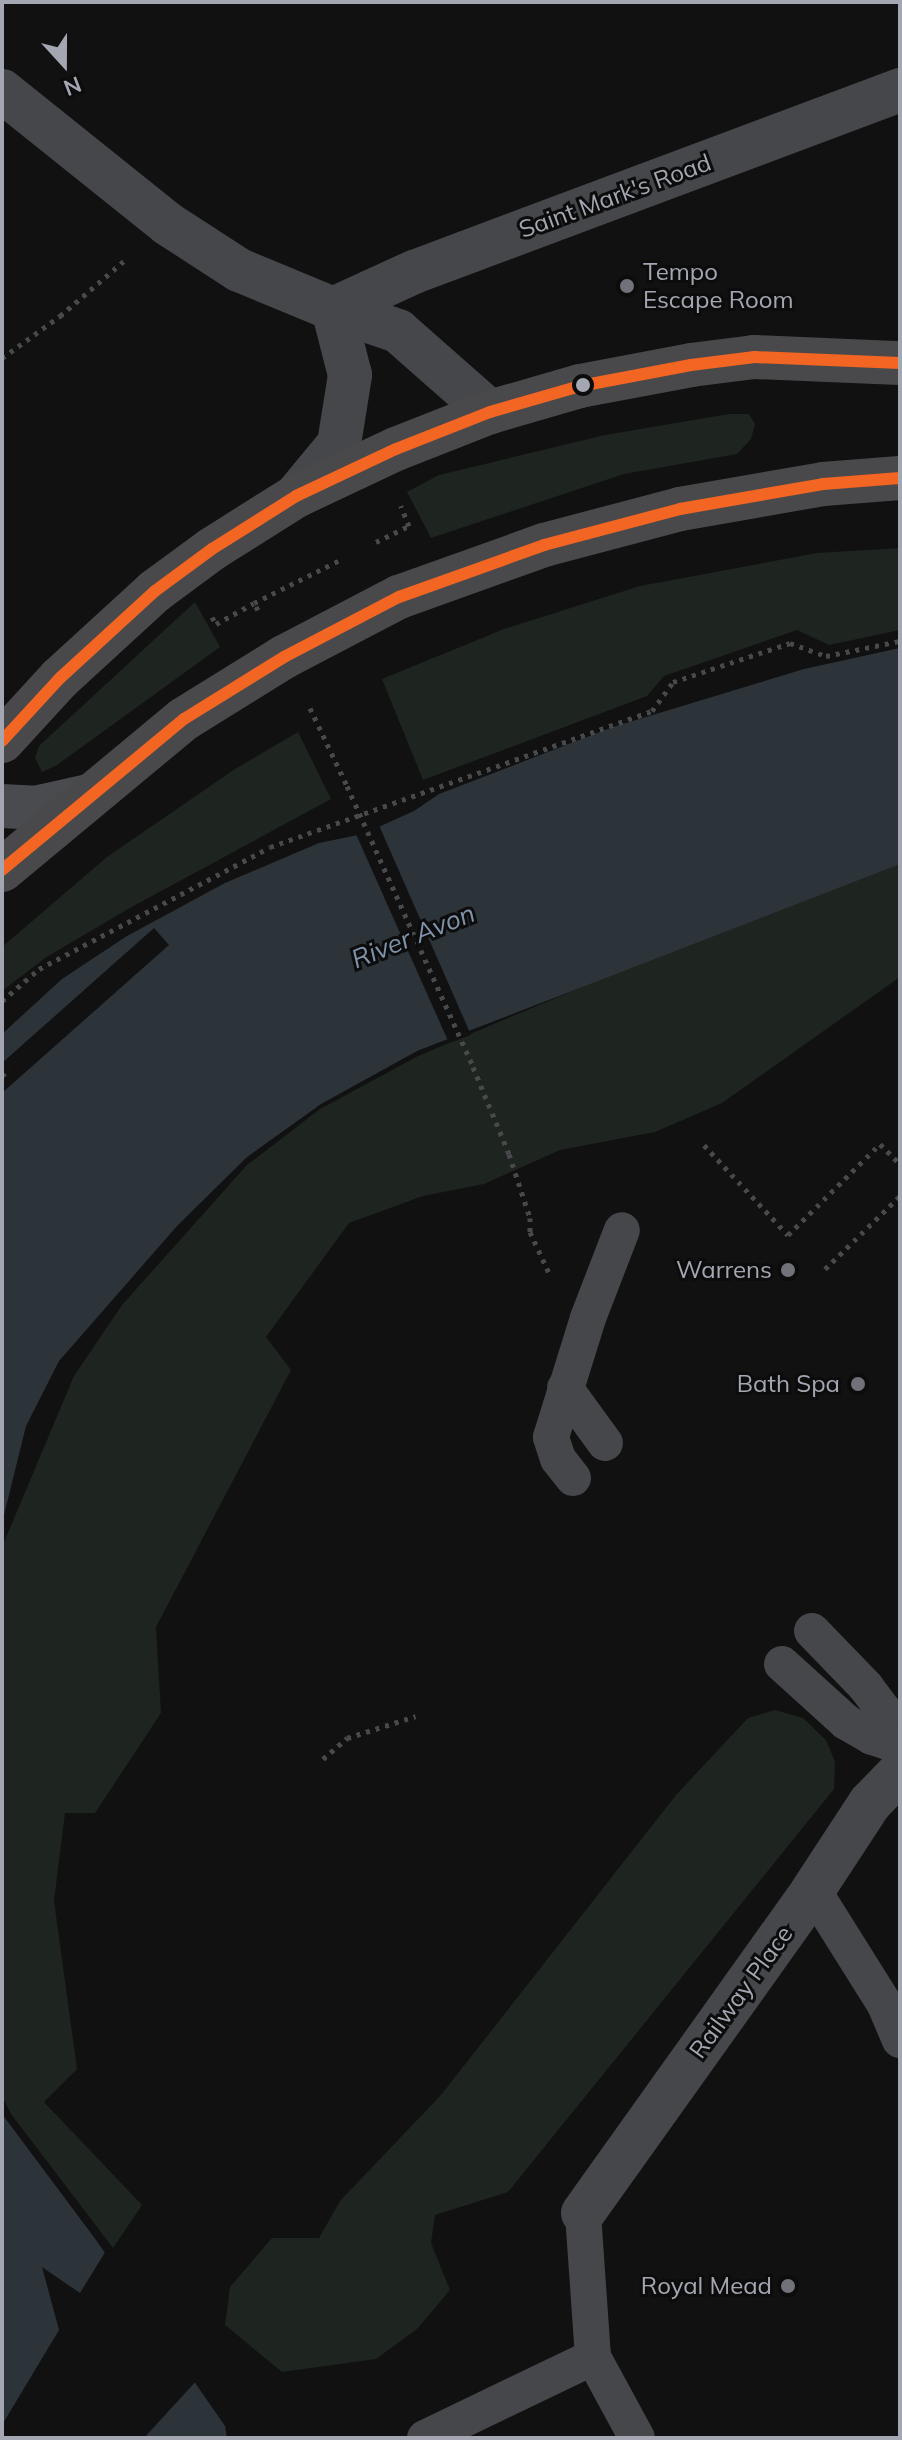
<!DOCTYPE html>
<style>
body{margin:0}
#map{position:relative;width:902px;height:2440px;overflow:hidden;background:#111112;font-family:Mulish,sans-serif}
div>[style]{position:absolute}
[style*='--x']{left:calc(var(--x)*1px);top:calc(var(--y)*1px);width:calc(var(--w)*1px);rotate:calc(var(--a)*1deg)}
.green>*{inset:0;background:#1e241f}
.water>*{inset:0;background:#2d3439}
.pier>*{inset:0;background:#111112}
.path>*{height:5px;margin-top:-2.5px;transform-origin:0;background:repeating-linear-gradient(90deg,#48494b 0 4px,transparent 0 10px)}
.lane>*{height:36px;margin:-18px;padding:0 18px;transform-origin:18px;border-radius:18px;background:#46474b}
.street>*{height:44px;margin:-22px;padding:0 22px;transform-origin:22px;border-radius:22px;background:#46474b}
.secondary>*{height:44px;margin:-22px;padding:0 22px;transform-origin:22px;border-radius:22px;background:#4a4b4f}
.highway>*{height:44px;margin:-22px;padding:0 22px;transform-origin:22px;border-radius:22px;background:#49494b}
.path-bridge>*{height:5px;margin-top:-2.5px;transform-origin:0;background:repeating-linear-gradient(90deg,#48494b 0 4px,transparent 0 10px)}
.bus-1>*{height:12px;margin:-6px;padding:0 6px;transform-origin:6px;border-radius:6px;background:#f26522}
.dots>*{width:22px;height:22px;translate:-50% -50%;box-sizing:border-box;border:4px solid #0c0c0d;border-radius:50%}
span{translate:-50% -50%;white-space:nowrap;text-align:center;line-height:1.15;-webkit-text-stroke:6px #0c0c0d;paint-order:stroke}
.street-label{font-size:24px;color:#a4a7b1}
.poi-label{font-size:24px;color:#a4a7b1}
.left{translate:0 -50%;text-align:left}
.right{translate:-100% -50%;text-align:right}
.water-label{font-size:26px;color:#7f92a9;font-style:italic}
.frame{position:absolute;inset:0;border:4px solid #a4a7b1;pointer-events:none}
.north{position:absolute;left:24px;top:24px;width:80px;height:80px;-webkit-text-stroke:6px #0c0c0d;paint-order:stroke;rotate:159deg;font-size:22px;font-weight:700;line-height:32px;text-align:center;color:#a4a7b1}
.north::after{content:'';display:block;margin:auto;width:28px;height:36px;background:#a4a7b1;clip-path:polygon(50% 0,100% 100%,50% 72%,0 100%)}
</style>
<div id="map">
<div class="green">
<i style="clip-path:polygon(729px 414px,749px 414px,755px 424px,751px 439px,737px 454px,624px 474px,431px 538px,407px 492px,439px 475px,605px 435px)"></i>
<i style="clip-path:polygon(900px 548px,900px 630px,829px 645px,797px 630px,664px 676px,647px 696px,423px 780px,382px 679px,504px 629px,640px 586px,817px 553px)"></i>
<i style="clip-path:polygon(195px 602px,220px 647px,57px 765px,42px 772px,35px 758px,39px 746px)"></i>
<i style="clip-path:polygon(298px 732px,331px 799px,128px 909px,45px 958px,2px 991px,2px 947px,107px 857px,235px 769px)"></i>
<i style="clip-path:polygon(900px 853px,900px 977px,722px 1103px,655px 1132px,560px 1150px,484px 1184px,423px 1196px,349px 1223px,266px 1337px,291px 1370px,156px 1627px,161px 1713px,95px 1813px,65px 1813px,54px 1901px,77px 2069px,44px 2102px,142px 2205px,113px 2248px,11px 2114px,2px 2096px,2px 1547px,74px 1376px,122px 1305px,247px 1165px,320px 1109px,418px 1056px)"></i>
<i style="clip-path:polygon(775px 1710px,803px 1718px,826px 1740px,835px 1762px,834px 1789px,508px 2192px,435px 2215px,431px 2243px,450px 2290px,417px 2329px,376px 2359px,282px 2372px,225px 2325px,230px 2287px,272px 2238px,319px 2238px,340px 2201px,441px 2095px,676px 1795px,748px 1718px)"></i>
</div>
<div class="water">
<i style="clip-path:polygon(900px 648px,900px 864px,417px 1051px,321px 1104px,247px 1157px,177px 1226px,59px 1361px,26px 1426px,2px 1523px,2px 1034px,62px 979px,127px 936px,225px 883px,319px 843px,363px 834px,414px 811px,439px 794px,613px 727px,804px 669px)"></i>
<i style="clip-path:polygon(2px 2114px,96px 2240px,225px 2426px,227px 2438px,2px 2438px)"></i>
</div>
<div class="pier">
<i style="clip-path:polygon(378px 823px,471px 1035px,449px 1043px,355px 832px)"></i>
<i style="clip-path:polygon(154px 928px,169px 945px,2px 1093px,2px 1063px)"></i>
<i style="clip-path:polygon(107px 2249px,198px 2379px,144px 2438px,2px 2438px,2px 2425px,59px 2330px,42px 2267px,80px 2293px)"></i>
</div>
<div class="path">
<i style="--x:2;--y:358;--w:72;--a:-35.9"></i>
<i style="--x:60;--y:316;--w:84;--a:-40.7"></i>
<i style="--x:376;--y:542;--w:37;--a:-26"></i>
<i style="--x:409;--y:526;--w:22;--a:-112"></i>
<i style="--x:258;--y:610;--w:8;--a:-120"></i>
<i style="--x:254;--y:603;--w:98;--a:-26.6"></i>
<i style="--x:212;--y:617;--w:8;--a:60"></i>
<i style="--x:216;--y:624;--w:43;--a:-28.9"></i>
<i style="--x:310;--y:708;--w:86;--a:64.6"></i>
<i style="--x:2;--y:1001;--w:49;--a:-40.9"></i>
<i style="--x:39;--y:969;--w:261;--a:-27.8"></i>
<i style="--x:270;--y:847;--w:405;--a:-19.6"></i>
<i style="--x:652;--y:711;--w:36;--a:-54"></i>
<i style="--x:673;--y:682;--w:123;--a:-18.4"></i>
<i style="--x:790;--y:643;--w:38;--a:20"></i>
<i style="--x:826;--y:656;--w:76;--a:-11.5"></i>
<i style="--x:473;--y:1067;--w:94;--a:67.5"></i>
<i style="--x:509;--y:1154;--w:67;--a:71.8"></i>
<i style="--x:530;--y:1218;--w:14;--a:90"></i>
<i style="--x:530;--y:1232;--w:47;--a:65.1"></i>
<i style="--x:2;--y:1076;--w:10;--a:-45"></i>
<i style="--x:704;--y:1145;--w:123;--a:47"></i>
<i style="--x:788;--y:1235;--w:129;--a:-44.7"></i>
<i style="--x:880;--y:1144;--w:28;--a:45"></i>
<i style="--x:825;--y:1269;--w:105;--a:-44.2"></i>
<i style="--x:323;--y:1759;--w:32;--a:-41"></i>
<i style="--x:347;--y:1738;--w:72;--a:-17.7"></i>
</div>
<div class="lane">
<i style="--x:565;--y:1388;--w:68;--a:54"></i>
<i style="--x:573;--y:1478;--w:24;--a:-128"></i>
<i style="--x:558;--y:1459;--w:23;--a:-108"></i>
<i style="--x:551;--y:1437;--w:125;--a:-72.7"></i>
<i style="--x:588;--y:1318;--w:94;--a:-68.9"></i>
<i style="--x:812;--y:1631;--w:78;--a:46"></i>
<i style="--x:866;--y:1687;--w:30;--a:53"></i>
<i style="--x:884;--y:1711;--w:34;--a:62"></i>
<i style="--x:782;--y:1664;--w:86;--a:42.2"></i>
<i style="--x:846;--y:1722;--w:30;--a:30"></i>
<i style="--x:872;--y:1737;--w:29;--a:18"></i>
<i style="--x:813;--y:1890;--w:136;--a:57.9"></i>
<i style="--x:885;--y:2005;--w:38;--a:67"></i>
<i style="--x:593;--y:2357;--w:92;--a:61.5"></i>
<i style="--x:425;--y:2438;--w:187;--a:-25.7"></i>
<i style="--x:593;--y:2357;--w:144;--a:-94"></i>
</div>
<div class="street">
<i style="--x:2;--y:91;--w:213;--a:38.7"></i>
<i style="--x:168;--y:224;--w:85;--a:32.9"></i>
<i style="--x:239;--y:270;--w:102;--a:22.5"></i>
<i style="--x:333;--y:309;--w:69;--a:18.7"></i>
<i style="--x:398;--y:331;--w:123;--a:41.4"></i>
<i style="--x:333;--y:309;--w:89;--a:-24.6"></i>
<i style="--x:414;--y:272;--w:519;--a:-20.53"></i>
<i style="--x:296;--y:496;--w:67;--a:-50.4"></i>
<i style="--x:339;--y:444;--w:70;--a:-80.9"></i>
<i style="--x:350;--y:375;--w:68;--a:-104.4"></i>
<i style="--x:583;--y:2213;--w:397;--a:-54.5"></i>
<i style="--x:813;--y:1890;--w:104;--a:-56.8"></i>
<i style="--x:870;--y:1803;--w:43;--a:-45.9"></i>
</div>
<div class="secondary">
<i style="--x:2;--y:806;--w:33;--a:3"></i>
<i style="--x:35;--y:808;--w:55;--a:-12.5"></i>
</div>
<div class="highway">
<i style="--x:2;--y:741;--w:86;--a:-47.4"></i>
<i style="--x:60;--y:678;--w:129;--a:-42.5"></i>
<i style="--x:155;--y:591;--w:71;--a:-36.4"></i>
<i style="--x:212;--y:549;--w:99;--a:-32.2"></i>
<i style="--x:296;--y:496;--w:110;--a:-25.2"></i>
<i style="--x:396;--y:449;--w:101;--a:-21.5"></i>
<i style="--x:490;--y:412;--w:94;--a:-16.1"></i>
<i style="--x:580;--y:386;--w:113;--a:-10.7"></i>
<i style="--x:691;--y:365;--w:64;--a:-7.2"></i>
<i style="--x:754;--y:357;--w:146;--a:2.4"></i>
<i style="--x:2;--y:870;--w:236;--a:-39.7"></i>
<i style="--x:184;--y:719;--w:118;--a:-31.8"></i>
<i style="--x:284;--y:657;--w:130;--a:-27.6"></i>
<i style="--x:399;--y:597;--w:154;--a:-19.7"></i>
<i style="--x:544;--y:545;--w:141;--a:-14.8"></i>
<i style="--x:680;--y:509;--w:145;--a:-9.9"></i>
<i style="--x:823;--y:484;--w:77;--a:-4.5"></i>
</div>
<div class="path-bridge">
<i style="--x:347;--y:786;--w:308;--a:65.8"></i>
</div>
<div class="bus-1">
<i style="--x:2;--y:741;--w:86;--a:-47.4"></i>
<i style="--x:60;--y:678;--w:129;--a:-42.5"></i>
<i style="--x:155;--y:591;--w:71;--a:-36.4"></i>
<i style="--x:212;--y:549;--w:99;--a:-32.2"></i>
<i style="--x:296;--y:496;--w:110;--a:-25.2"></i>
<i style="--x:396;--y:449;--w:101;--a:-21.5"></i>
<i style="--x:490;--y:412;--w:94;--a:-16.1"></i>
<i style="--x:580;--y:386;--w:113;--a:-10.7"></i>
<i style="--x:691;--y:365;--w:64;--a:-7.2"></i>
<i style="--x:754;--y:357;--w:146;--a:2.4"></i>
<i style="--x:2;--y:870;--w:236;--a:-39.7"></i>
<i style="--x:184;--y:719;--w:118;--a:-31.8"></i>
<i style="--x:284;--y:657;--w:130;--a:-27.6"></i>
<i style="--x:399;--y:597;--w:154;--a:-19.7"></i>
<i style="--x:544;--y:545;--w:141;--a:-14.8"></i>
<i style="--x:680;--y:509;--w:145;--a:-9.9"></i>
<i style="--x:823;--y:484;--w:77;--a:-4.5"></i>
</div>
<div class="dots">
<i style="left:627px;top:286px;background:#717279"></i>
<i style="left:583px;top:385px;background:#a4a7b1"></i>
<i style="left:788px;top:1270px;background:#717279"></i>
<i style="left:858px;top:1384px;background:#717279"></i>
<i style="left:788px;top:2286px;background:#717279"></i>
</div>
<div class="street-label">
<span style="left:615px;top:196px;rotate:-20deg">Saint Mark's Road</span>
<span style="left:741px;top:1992px;rotate:-54deg">Railway Place</span>
</div>
<div class="poi-label">
<span class="left" style="left:643px;top:286px">Tempo<br>Escape Room</span>
<span class="right" style="left:772px;top:1270px">Warrens</span>
<span class="right" style="left:840px;top:1384px">Bath Spa</span>
<span class="right" style="left:772px;top:2286px">Royal Mead</span>
</div>
<div class="water-label">
<span style="left:413px;top:936px;rotate:-22deg">River Avon</span>
</div>
<div class="frame"></div>
<div class="north">N</div>
</div>
